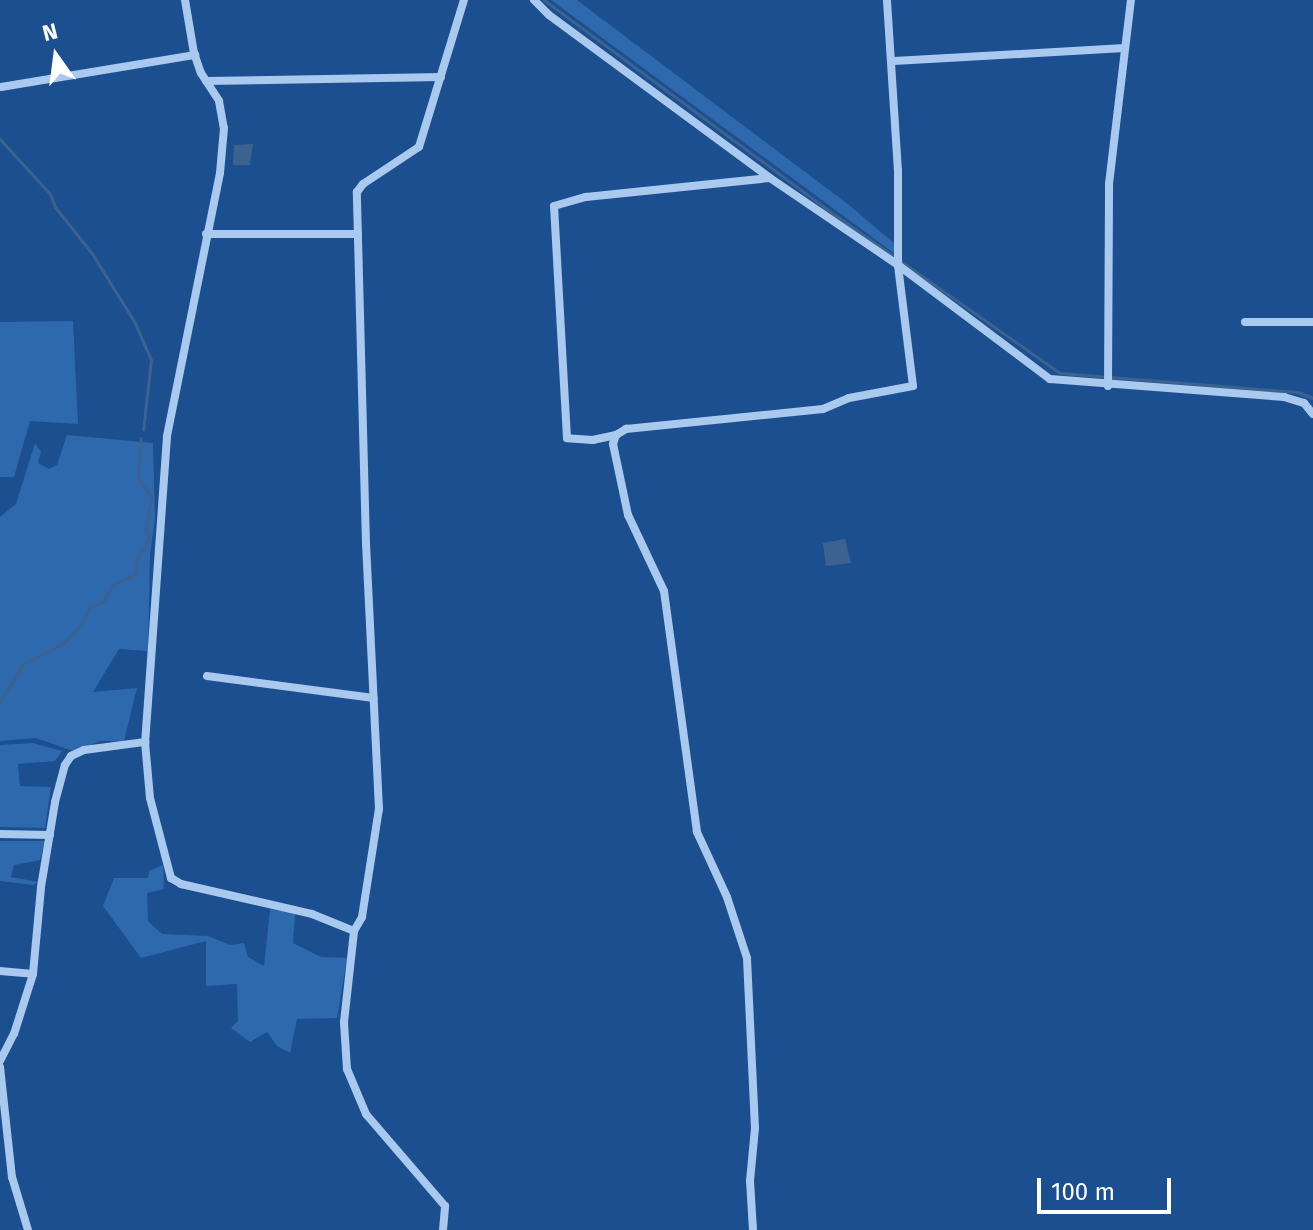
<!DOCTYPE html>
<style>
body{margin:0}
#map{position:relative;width:1313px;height:1230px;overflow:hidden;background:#1b4f8f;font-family:"Fira Sans",sans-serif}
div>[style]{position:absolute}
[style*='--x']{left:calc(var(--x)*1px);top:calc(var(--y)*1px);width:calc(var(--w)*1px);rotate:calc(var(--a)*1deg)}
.green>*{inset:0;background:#2e69ad}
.water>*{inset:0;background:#3c6290}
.stream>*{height:3px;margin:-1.5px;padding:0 1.5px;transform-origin:1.5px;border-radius:1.5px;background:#3c6290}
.minor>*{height:8px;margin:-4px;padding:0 4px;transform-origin:4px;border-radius:4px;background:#a9c9ee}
span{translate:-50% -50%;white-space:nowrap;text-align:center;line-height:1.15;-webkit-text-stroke:6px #1b4f8f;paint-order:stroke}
.north{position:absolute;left:16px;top:16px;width:80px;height:80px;-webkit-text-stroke:6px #1b4f8f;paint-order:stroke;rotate:346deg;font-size:22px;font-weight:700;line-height:32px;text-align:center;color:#fff}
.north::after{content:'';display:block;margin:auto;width:28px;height:36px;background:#fff;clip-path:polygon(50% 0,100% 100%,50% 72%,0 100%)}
.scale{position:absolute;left:1037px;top:1178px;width:134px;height:36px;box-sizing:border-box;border:4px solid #fff;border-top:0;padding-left:10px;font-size:24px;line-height:28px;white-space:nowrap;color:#fff;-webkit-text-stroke:6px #1b4f8f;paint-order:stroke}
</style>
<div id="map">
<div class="green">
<i style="clip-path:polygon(551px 0,577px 0,849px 205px,895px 244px,895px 254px)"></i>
<i style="clip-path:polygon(73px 321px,78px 424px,30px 421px,14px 477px,0 477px,0 322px)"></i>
<i style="clip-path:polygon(67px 435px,153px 443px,155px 519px,150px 555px,148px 651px,119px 649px,93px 692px,137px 688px,124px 741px,100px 741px,76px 752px,36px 738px,0 741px,0 517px,16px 504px,35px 443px,41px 452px,38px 463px,49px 469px,57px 465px)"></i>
<i style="clip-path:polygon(33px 743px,62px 751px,55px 761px,18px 764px,20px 786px,51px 787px,45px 828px,0 827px,0 745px)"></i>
<i style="clip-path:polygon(0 841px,45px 841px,40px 860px,14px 865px,11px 877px,38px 882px,33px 885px,0 881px)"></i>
<i style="clip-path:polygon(163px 865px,164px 889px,147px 893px,148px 921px,162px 934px,208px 936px,230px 945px,244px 943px,248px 957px,264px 966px,270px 909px,295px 913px,293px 943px,321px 957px,347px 958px,337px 1018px,297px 1019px,290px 1053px,277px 1046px,267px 1032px,250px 1042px,231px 1028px,238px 1021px,237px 984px,206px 986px,206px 941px,141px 958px,103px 906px,114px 878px,148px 878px,149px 871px)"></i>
</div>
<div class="water">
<i style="clip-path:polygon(253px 144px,250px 165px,233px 165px,234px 145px)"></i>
<i style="clip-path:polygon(845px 539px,851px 563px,826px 566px,823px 543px)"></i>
</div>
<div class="stream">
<i style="--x:544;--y:0;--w:362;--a:36.5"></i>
<i style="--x:835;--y:215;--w:275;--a:35.1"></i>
<i style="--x:1060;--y:373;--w:238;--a:4.6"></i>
<i style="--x:1297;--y:392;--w:17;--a:21"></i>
<i style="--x:0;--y:139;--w:74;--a:47.7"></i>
<i style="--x:50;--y:194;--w:14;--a:69"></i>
<i style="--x:55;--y:207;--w:61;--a:51.6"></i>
<i style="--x:93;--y:255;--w:80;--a:58.3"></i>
<i style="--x:135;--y:323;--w:40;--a:66.6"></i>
<i style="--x:151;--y:360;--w:70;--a:96.5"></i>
<i style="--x:0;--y:702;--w:44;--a:-58.8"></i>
<i style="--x:23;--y:664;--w:46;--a:-27.1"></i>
<i style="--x:64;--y:643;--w:28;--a:-48"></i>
<i style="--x:83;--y:622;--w:16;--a:-68"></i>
<i style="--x:89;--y:607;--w:15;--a:-20"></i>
<i style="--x:103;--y:602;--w:19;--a:-62"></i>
<i style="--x:112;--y:585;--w:26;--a:-25"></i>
<i style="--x:136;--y:574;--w:14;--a:-90"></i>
<i style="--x:136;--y:560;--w:25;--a:-58"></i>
<i style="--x:149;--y:539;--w:10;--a:-107"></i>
<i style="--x:146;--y:529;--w:32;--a:-81"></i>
<i style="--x:151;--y:497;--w:24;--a:-123"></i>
<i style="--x:138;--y:477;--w:39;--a:-86"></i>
</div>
<div class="minor">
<i style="--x:185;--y:0;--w:54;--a:80.4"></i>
<i style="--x:194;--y:53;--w:21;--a:71"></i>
<i style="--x:201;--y:73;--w:33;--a:57"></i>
<i style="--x:219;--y:101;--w:27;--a:80"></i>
<i style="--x:224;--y:128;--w:45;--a:95.1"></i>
<i style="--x:220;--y:173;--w:269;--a:101.4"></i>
<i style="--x:167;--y:437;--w:306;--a:94.1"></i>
<i style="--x:145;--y:742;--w:56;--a:84.9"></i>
<i style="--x:150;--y:798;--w:83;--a:75.3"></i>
<i style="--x:171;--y:878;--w:12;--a:31"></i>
<i style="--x:181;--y:884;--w:134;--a:12.9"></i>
<i style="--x:312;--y:914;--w:45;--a:22"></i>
<i style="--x:534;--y:0;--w:21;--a:45"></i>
<i style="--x:549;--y:15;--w:275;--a:36.4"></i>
<i style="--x:770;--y:178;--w:155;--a:34.2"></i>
<i style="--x:898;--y:265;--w:190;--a:36.9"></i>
<i style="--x:1050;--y:379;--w:235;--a:4.4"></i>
<i style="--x:1284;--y:397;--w:21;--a:17"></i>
<i style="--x:1304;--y:403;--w:14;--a:51"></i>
<i style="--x:894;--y:61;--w:231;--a:-3.2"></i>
<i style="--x:206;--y:81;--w:235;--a:-1"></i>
<i style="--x:1;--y:87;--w:197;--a:-9.4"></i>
<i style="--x:206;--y:234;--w:152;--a:0"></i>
<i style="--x:1245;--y:322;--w:68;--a:0"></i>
<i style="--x:1108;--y:386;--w:202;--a:-89.7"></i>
<i style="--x:1109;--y:184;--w:185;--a:-83.2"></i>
<i style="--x:616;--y:435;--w:24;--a:168"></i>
<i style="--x:593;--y:440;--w:26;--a:-176"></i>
<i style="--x:567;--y:438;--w:232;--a:-93.2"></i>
<i style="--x:554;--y:206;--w:33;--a:-16"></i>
<i style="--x:586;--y:197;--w:184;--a:-5.9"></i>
<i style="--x:207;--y:676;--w:168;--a:7.5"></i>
<i style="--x:0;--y:834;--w:50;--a:1.1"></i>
<i style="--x:0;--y:971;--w:33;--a:5"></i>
<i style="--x:0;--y:1061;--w:30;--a:-63"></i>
<i style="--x:14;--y:1034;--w:63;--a:-72.4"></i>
<i style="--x:33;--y:974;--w:87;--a:-84.7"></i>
<i style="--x:41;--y:887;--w:86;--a:-80.6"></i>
<i style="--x:55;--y:802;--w:38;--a:-75"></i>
<i style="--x:65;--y:765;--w:11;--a:-56"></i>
<i style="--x:71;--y:756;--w:14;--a:-25"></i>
<i style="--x:84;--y:750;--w:62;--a:-7.5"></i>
<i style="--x:0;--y:1067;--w:111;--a:83.8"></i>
<i style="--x:12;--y:1177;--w:55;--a:73.2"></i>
<i style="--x:443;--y:1230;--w:24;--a:-85"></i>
<i style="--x:445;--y:1206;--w:121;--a:-130.7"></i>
<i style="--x:366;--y:1114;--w:49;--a:-112.9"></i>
<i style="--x:347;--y:1069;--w:47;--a:-93.7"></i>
<i style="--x:344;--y:1022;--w:92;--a:-83.7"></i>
<i style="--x:354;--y:931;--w:16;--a:-60"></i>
<i style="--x:362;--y:917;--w:109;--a:-81.1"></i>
<i style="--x:379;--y:809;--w:265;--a:-92.8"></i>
<i style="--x:366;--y:544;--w:352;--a:-91.5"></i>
<i style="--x:357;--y:192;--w:10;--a:-53"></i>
<i style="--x:363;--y:184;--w:67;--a:-33.5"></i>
<i style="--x:419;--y:147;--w:154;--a:-73"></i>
<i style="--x:753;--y:1230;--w:49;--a:-93.5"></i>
<i style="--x:750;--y:1181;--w:53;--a:-84.6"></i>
<i style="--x:755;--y:1128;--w:170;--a:-92.7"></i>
<i style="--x:747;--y:958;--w:64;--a:-108.2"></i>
<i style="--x:727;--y:897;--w:72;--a:-114.8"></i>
<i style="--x:697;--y:832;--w:243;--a:-97.8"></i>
<i style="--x:664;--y:591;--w:84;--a:-115.3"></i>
<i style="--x:628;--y:515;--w:73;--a:-101.9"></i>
<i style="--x:613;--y:444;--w:9;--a:-72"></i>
<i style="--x:616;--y:435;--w:12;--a:-31"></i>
<i style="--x:626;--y:429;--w:198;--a:-5.8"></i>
<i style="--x:823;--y:409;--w:28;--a:-23"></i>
<i style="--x:849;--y:398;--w:65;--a:-10.6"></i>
<i style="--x:913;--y:386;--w:122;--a:-97.1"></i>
<i style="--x:898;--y:265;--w:94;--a:-90"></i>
<i style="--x:898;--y:171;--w:171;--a:-93.7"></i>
</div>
<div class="north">N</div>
<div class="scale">100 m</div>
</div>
